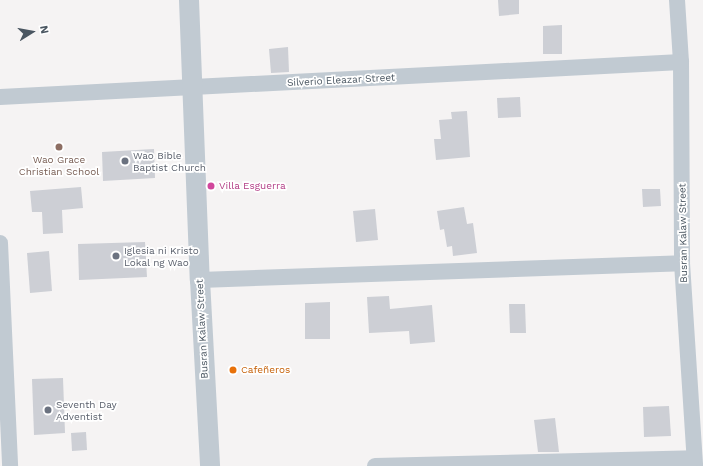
<!DOCTYPE html>
<meta charset="utf-8">
<style>
body{margin:0}
#map{position:relative;width:703px;height:466px;overflow:hidden;background:#f5f3f3;font-family:"Work Sans",sans-serif}
div>[style]{position:absolute}
[style*='--x']{left:calc(var(--x)*1px);top:calc(var(--y)*1px);width:calc(var(--w)*1px);rotate:calc(var(--a)*1deg)}
.building>*{inset:0;background:#cdcfd5}
.minor>*{height:16px;margin:-8px;padding:0 8px;transform-origin:8px;border-radius:8px;background:#c1cad2}
.tertiary>*{height:20px;margin:-10px;padding:0 10px;transform-origin:10px;border-radius:10px;background:#c1cad2}
.dots>*{width:11px;height:11px;translate:-50% -50%;box-sizing:border-box;border:2px solid #fff;border-radius:50%}
span{translate:-50% -50%;white-space:nowrap;text-align:center;line-height:1.15;-webkit-text-stroke:3.5px #fff;paint-order:stroke}
.street-label{font-size:10px;color:#4a5661}
.worship-label{font-size:10px;color:#5b616d}
.left{translate:0 -50%;text-align:left}
.education-label{font-size:10px;color:#785e54}
.hotel-label{font-size:10px;color:#b23c85}
.food-label{font-size:10px;color:#c56008}
.north{position:absolute;left:12px;top:12px;width:40px;height:40px;-webkit-text-stroke:3px #fff;paint-order:stroke;rotate:79deg;font-size:11px;font-weight:700;line-height:16px;text-align:center;color:#4a5661}
.north::after{content:'';display:block;margin:auto;width:14px;height:18px;background:#4a5661;clip-path:polygon(50% 0,100% 100%,50% 72%,0 100%)}
</style>
<div id="map">
<div class="building">
<i style="clip-path:polygon(498px 0,519px 0,519px 14px,499px 16px)"></i>
<i style="clip-path:polygon(562px 25px,562px 54px,543px 54px,543px 26px)"></i>
<i style="clip-path:polygon(288px 47px,289px 72px,271px 73px,269px 49px)"></i>
<i style="clip-path:polygon(520px 97px,521px 117px,498px 118px,497px 98px)"></i>
<i style="clip-path:polygon(467px 111px,470px 157px,436px 160px,434px 139px,441px 139px,439px 120px,452px 119px,451px 112px)"></i>
<i style="clip-path:polygon(154px 149px,155px 178px,103px 181px,102px 152px)"></i>
<i style="clip-path:polygon(81px 187px,83px 208px,62px 210px,63px 233px,43px 234px,42px 212px,32px 212px,30px 191px)"></i>
<i style="clip-path:polygon(642px 189px,660px 189px,661px 206px,643px 207px)"></i>
<i style="clip-path:polygon(464px 207px,467px 224px,473px 223px,477px 253px,453px 256px,452px 246px,447px 247px,444px 229px,440px 230px,437px 211px)"></i>
<i style="clip-path:polygon(375px 209px,378px 240px,356px 242px,353px 211px)"></i>
<i style="clip-path:polygon(145px 242px,147px 277px,79px 280px,78px 244px)"></i>
<i style="clip-path:polygon(49px 251px,52px 291px,30px 293px,27px 253px)"></i>
<i style="clip-path:polygon(389px 296px,390px 309px,432px 305px,435px 342px,410px 344px,409px 331px,369px 333px,367px 297px)"></i>
<i style="clip-path:polygon(330px 302px,330px 339px,305px 339px,305px 303px)"></i>
<i style="clip-path:polygon(509px 304px,525px 304px,526px 333px,510px 333px)"></i>
<i style="clip-path:polygon(63px 378px,65px 433px,34px 435px,32px 379px)"></i>
<i style="clip-path:polygon(669px 406px,671px 436px,644px 437px,643px 407px)"></i>
<i style="clip-path:polygon(555px 418px,559px 452px,538px 452px,534px 420px)"></i>
<i style="clip-path:polygon(86px 432px,87px 450px,72px 451px,71px 433px)"></i>
</div>
<div class="minor">
<i style="--x:677;--y:0;--w:62;--a:86.3"></i>
<i style="--x:681;--y:62;--w:201;--a:89.7"></i>
<i style="--x:682;--y:263;--w:203;--a:86.3"></i>
<i style="--x:0;--y:97;--w:682;--a:-2.94"></i>
<i style="--x:0;--y:243;--w:223;--a:87.4"></i>
<i style="--x:200;--y:280;--w:482;--a:-2"></i>
<i style="--x:375;--y:466;--w:319;--a:-1.4"></i>
</div>
<div class="tertiary">
<i style="--x:189;--y:0;--w:280;--a:87.8"></i>
<i style="--x:200;--y:280;--w:186;--a:86.9"></i>
</div>
<div class="dots">
<i style="left:59px;top:147px;background:#8d6e63"></i>
<i style="left:125px;top:161px;background:#6b7280"></i>
<i style="left:211px;top:186px;background:#d1479c"></i>
<i style="left:116px;top:256px;background:#6b7280"></i>
<i style="left:233px;top:370px;background:#e8710a"></i>
<i style="left:48px;top:410px;background:#6b7280"></i>
</div>
<div class="street-label">
<span style="left:341px;top:80px;rotate:-3deg">Silverio Eleazar Street</span>
<span style="left:683px;top:233px;rotate:-91deg">Busran Kalaw Street</span>
<span style="left:202px;top:329px;rotate:-93deg">Busran Kalaw Street</span>
</div>
<div class="worship-label">
<span class="left" style="left:133px;top:161px">Wao Bible<br>Baptist Church</span>
<span class="left" style="left:124px;top:256px">Iglesia ni Kristo<br>Lokal ng Wao</span>
<span class="left" style="left:56px;top:410px">Seventh Day<br>Adventist</span>
</div>
<div class="education-label">
<span style="left:59px;top:165px">Wao Grace<br>Christian School</span>
</div>
<div class="hotel-label">
<span class="left" style="left:219px;top:186px">Villa Esguerra</span>
</div>
<div class="food-label">
<span class="left" style="left:241px;top:370px">Cafeñeros</span>
</div>
<div class="north">N</div>
</div>
